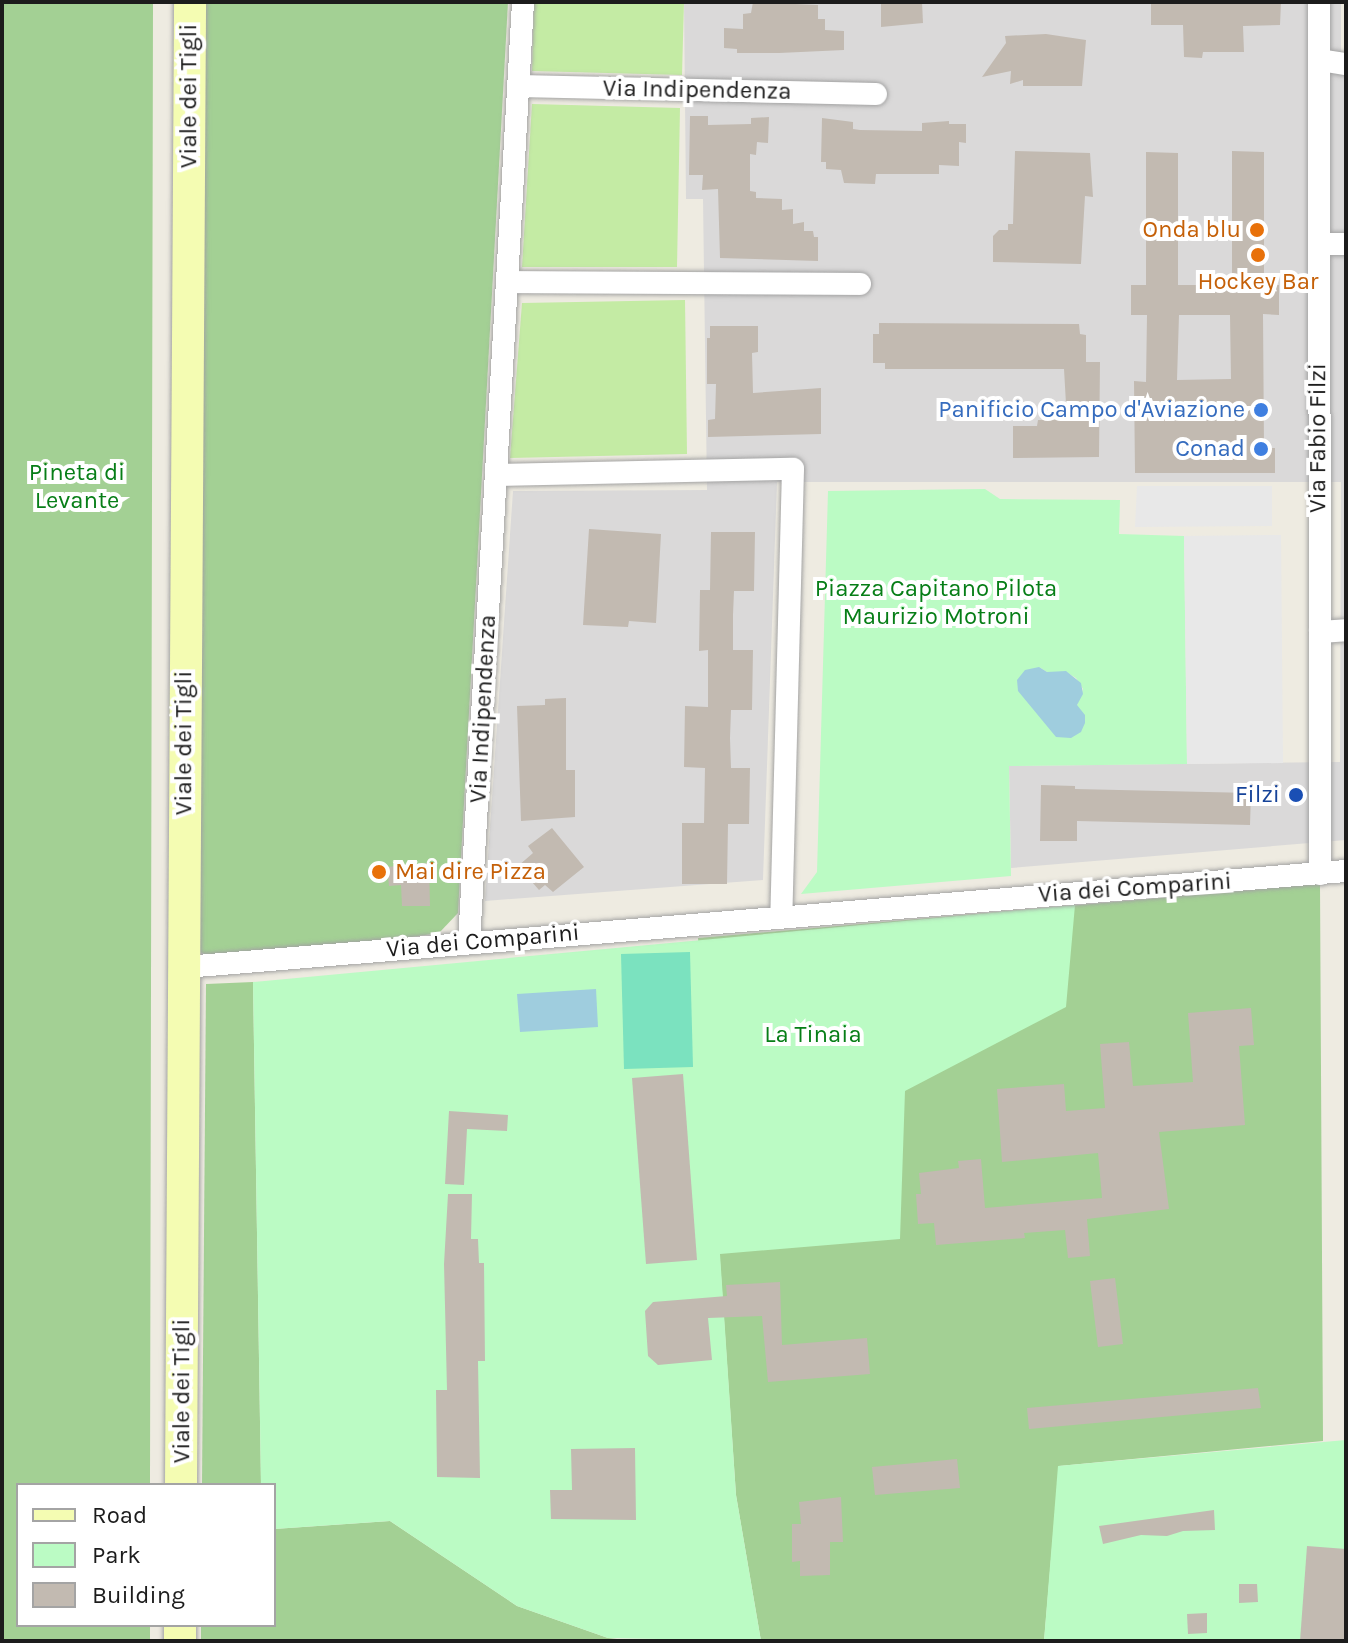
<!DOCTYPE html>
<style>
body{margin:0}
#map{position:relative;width:1348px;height:1643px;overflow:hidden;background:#eeebe1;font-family:Karla,sans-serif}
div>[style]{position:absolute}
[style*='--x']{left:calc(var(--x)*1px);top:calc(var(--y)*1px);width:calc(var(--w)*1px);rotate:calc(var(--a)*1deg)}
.residential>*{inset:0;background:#dad9d9}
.grass>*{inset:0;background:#c4eba4}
.forest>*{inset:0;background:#a3d094}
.park>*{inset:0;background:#bbfbc4}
.pitch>*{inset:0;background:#7be2bf}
.parking>*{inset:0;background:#e8e8e8}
.water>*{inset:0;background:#9fcdde}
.building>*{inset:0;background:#c2bab1}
.roads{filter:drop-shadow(0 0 2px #a3a3a3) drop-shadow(0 0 2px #a3a3a3)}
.street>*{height:22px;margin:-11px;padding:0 11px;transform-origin:11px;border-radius:11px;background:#fff}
.secondary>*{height:32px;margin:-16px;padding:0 16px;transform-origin:16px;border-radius:16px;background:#f4fcb2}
.dots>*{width:22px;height:22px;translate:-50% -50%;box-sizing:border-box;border:4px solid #fff;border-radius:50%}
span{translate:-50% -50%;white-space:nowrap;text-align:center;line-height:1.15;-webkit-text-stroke:8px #fff;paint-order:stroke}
.street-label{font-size:24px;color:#1c1c1c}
.food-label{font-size:24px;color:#c56008}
.right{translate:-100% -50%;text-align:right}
.left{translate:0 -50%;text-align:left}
.shop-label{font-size:24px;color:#366cbe}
.park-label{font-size:24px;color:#077e17}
.transit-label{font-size:24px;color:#164399}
.frame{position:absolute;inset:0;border:4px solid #1c1c1c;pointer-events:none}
.legend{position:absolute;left:16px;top:1483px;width:260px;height:144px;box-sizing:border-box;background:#fff;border:2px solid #a4a4a4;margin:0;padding:10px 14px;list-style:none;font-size:24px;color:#1c1c1c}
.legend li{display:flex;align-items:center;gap:16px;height:40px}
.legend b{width:40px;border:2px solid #a4a4a4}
</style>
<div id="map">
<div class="residential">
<i style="clip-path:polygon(684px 2px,1341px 2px,1341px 56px,1346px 56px,1346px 840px,1011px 868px,1009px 766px,1340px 762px,1341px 482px,777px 482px,763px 880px,485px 901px,513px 491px,707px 490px,703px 199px,686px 199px)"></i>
</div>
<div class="grass">
<i style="clip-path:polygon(534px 2px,684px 2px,682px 75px,532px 71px)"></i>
<i style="clip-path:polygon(532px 104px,680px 108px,677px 267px,522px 267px)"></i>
<i style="clip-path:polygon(685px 300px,687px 454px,510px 458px,522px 303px)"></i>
</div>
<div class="forest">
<i style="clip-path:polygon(2px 2px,153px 2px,150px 1485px,18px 1485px,18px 1625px,150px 1625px,150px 1641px,2px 1641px)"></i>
<i style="clip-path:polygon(202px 2px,508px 2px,458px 913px,439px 933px,329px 949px,215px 959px,189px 947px)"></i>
<i style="clip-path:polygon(1320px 884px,1323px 1441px,1059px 1466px,1044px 1641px,761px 1641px,736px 1495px,698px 938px)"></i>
<i style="clip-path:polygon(253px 982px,261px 1485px,202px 1485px,206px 984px)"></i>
<i style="clip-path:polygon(390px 1521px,517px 1606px,608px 1638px,635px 1641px,201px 1641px,201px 1625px,274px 1625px,274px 1529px)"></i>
</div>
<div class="park">
<i style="clip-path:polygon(evenodd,985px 489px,1000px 499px,1120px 500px,1119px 534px,1184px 536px,1187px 764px,1009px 766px,1011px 876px,801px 894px,817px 872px,828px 491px,985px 489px,1039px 667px,1047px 672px,1066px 672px,1076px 678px,1083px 689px,1077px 705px,1039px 667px)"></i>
<i style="clip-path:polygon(1075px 905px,1066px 1007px,905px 1091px,900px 1239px,720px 1254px,736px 1495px,761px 1641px,608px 1638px,517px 1606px,390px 1521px,274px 1529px,274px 1485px,261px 1485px,253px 982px)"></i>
<i style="clip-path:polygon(1346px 1440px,1346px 1641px,1044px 1641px,1058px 1466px)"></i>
</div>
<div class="pitch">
<i style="clip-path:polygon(690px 952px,693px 1067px,624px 1069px,621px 954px)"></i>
</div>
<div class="parking">
<i style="clip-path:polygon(1137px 486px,1272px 486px,1272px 526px,1135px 527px)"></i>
<i style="clip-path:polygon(1281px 535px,1283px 763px,1187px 764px,1184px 536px)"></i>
</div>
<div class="water">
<i style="clip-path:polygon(1039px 667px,1047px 672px,1066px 671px,1081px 683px,1083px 694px,1077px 705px,1085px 715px,1085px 723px,1081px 732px,1071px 738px,1056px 737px,1018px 691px,1017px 680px,1025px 670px)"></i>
<i style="clip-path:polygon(596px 989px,598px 1027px,520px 1032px,517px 994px)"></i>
</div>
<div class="building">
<i style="clip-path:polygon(753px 2px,818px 5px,818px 19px,825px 19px,825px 30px,844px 31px,844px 50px,779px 53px,737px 53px,737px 49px,724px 48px,724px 28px,743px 29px,743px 14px,751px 13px)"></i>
<i style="clip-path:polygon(881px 2px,922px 2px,923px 23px,881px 27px)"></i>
<i style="clip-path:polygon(1151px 2px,1281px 2px,1280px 25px,1243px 26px,1244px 52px,1203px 52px,1202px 58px,1184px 57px,1183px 25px,1151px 25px)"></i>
<i style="clip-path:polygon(1046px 34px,1086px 40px,1082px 86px,1023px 86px,1023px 80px,1010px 84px,1011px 71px,982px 77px,1006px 43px,1005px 36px)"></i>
<i style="clip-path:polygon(690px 116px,708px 116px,708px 125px,751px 124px,751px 118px,769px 117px,768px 143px,757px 142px,756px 155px,750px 154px,750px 191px,756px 192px,756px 198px,782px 199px,782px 210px,793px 209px,793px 224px,804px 222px,804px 231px,813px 231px,814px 237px,818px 237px,818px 261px,720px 258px,718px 189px,702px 190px,703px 175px,689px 175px)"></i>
<i style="clip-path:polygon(822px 118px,853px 122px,853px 129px,860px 130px,922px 131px,922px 123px,949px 121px,949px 124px,966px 124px,966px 143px,959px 142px,959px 166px,939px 165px,939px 174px,876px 174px,875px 184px,844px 183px,841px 170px,826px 169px,826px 162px,821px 162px)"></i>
<i style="clip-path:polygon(1015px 151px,1090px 153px,1093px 197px,1085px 196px,1081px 264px,993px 262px,993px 236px,999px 230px,1008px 230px,1008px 224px,1013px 224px)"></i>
<i style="clip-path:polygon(evenodd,1232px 151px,1264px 152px,1264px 285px,1279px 285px,1279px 315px,1263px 314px,1264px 448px,1275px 448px,1275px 473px,1135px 473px,1134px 381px,1146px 382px,1147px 315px,1131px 315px,1131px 285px,1146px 285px,1146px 152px,1178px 153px,1178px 285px,1232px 285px,1232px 151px,1179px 315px,1230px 315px,1231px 379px,1177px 380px,1179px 315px)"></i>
<i style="clip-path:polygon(879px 323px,1079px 324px,1080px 334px,1086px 335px,1086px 362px,1100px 362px,1099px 457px,1013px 458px,1013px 426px,1037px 426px,1038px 420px,1062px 420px,1062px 404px,1066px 404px,1064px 369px,885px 369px,885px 363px,873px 363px,873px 334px,879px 334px)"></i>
<i style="clip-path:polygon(710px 326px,758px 326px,758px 352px,752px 353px,753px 393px,821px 388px,821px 434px,708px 437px,708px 420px,715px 419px,716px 384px,707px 384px,707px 338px,710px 338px)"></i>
<i style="clip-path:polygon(589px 529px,661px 534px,656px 623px,629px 621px,628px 627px,583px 625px)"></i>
<i style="clip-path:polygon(711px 532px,755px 532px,754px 591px,734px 591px,733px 615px,733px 650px,753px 650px,752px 710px,731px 710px,730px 738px,731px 768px,750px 768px,749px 824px,728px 824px,727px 884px,682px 884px,682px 823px,704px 823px,705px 768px,684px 767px,685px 706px,708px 707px,708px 650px,699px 651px,700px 590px,710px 590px)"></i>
<i style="clip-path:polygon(566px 698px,566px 770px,575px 770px,575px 817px,521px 821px,517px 706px,545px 705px,545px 699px)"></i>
<i style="clip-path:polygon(1041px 785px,1075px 786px,1075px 789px,1251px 793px,1250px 825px,1077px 821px,1077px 841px,1040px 841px)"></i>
<i style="clip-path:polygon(552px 828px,584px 867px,553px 892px,545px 885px,539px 890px,518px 866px,533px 853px,528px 846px)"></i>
<i style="clip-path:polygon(429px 863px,430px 906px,402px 906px,401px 885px,389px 886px,387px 867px)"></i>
<i style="clip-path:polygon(1251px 1008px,1254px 1045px,1239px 1046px,1245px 1125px,1159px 1132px,1169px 1209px,1087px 1219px,1090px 1256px,1068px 1258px,1065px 1230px,1024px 1233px,1025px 1238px,936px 1245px,934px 1223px,918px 1224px,916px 1194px,921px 1194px,919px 1173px,959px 1168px,958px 1161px,981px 1159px,985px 1208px,1102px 1198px,1098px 1153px,1002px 1162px,997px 1089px,1064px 1084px,1066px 1111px,1105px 1108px,1100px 1044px,1129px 1042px,1133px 1086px,1193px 1082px,1188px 1013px)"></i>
<i style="clip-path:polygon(683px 1074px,697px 1260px,646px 1264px,632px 1078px)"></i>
<i style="clip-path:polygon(449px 1111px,508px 1115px,507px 1131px,467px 1129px,464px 1185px,445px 1184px)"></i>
<i style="clip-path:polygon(448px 1194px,472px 1194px,471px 1239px,478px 1239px,479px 1263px,484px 1263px,485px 1361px,478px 1361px,480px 1478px,437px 1477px,436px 1390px,447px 1390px,444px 1264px)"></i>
<i style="clip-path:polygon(1115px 1278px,1123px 1344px,1098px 1347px,1090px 1281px)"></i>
<i style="clip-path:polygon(780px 1282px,782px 1345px,867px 1338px,870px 1374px,768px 1382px,762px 1316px,708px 1318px,712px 1360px,658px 1365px,648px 1356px,645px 1311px,653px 1302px,727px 1296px,726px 1285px)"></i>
<i style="clip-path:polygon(1258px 1388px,1261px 1408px,1029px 1429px,1027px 1408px)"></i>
<i style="clip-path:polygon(635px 1448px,636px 1520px,551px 1519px,550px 1490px,572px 1490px,571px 1449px)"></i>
<i style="clip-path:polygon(957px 1459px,960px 1488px,875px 1495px,872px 1467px)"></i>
<i style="clip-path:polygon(841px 1497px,843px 1542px,830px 1542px,830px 1575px,800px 1576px,800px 1561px,792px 1562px,792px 1524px,801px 1524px,799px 1502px)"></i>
<i style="clip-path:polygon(1214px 1510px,1215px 1530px,1183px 1531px,1167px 1536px,1141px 1535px,1103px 1544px,1099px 1526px)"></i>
<i style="clip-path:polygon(1307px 1546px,1346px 1549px,1346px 1641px,1300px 1641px)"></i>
<i style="clip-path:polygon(1239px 1584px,1257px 1584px,1258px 1602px,1239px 1603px)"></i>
<i style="clip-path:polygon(1207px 1613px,1207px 1633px,1188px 1634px,1187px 1614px)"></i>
</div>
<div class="roads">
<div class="street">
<i style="--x:1319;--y:2;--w:872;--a:89.93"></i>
<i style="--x:1320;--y:60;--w:26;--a:9"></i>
<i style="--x:519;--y:86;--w:357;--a:1.3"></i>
<i style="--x:1319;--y:244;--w:27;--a:0"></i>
<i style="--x:507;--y:282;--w:353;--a:0.3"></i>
<i style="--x:496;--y:475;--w:297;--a:-1.2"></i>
<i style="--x:793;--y:469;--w:448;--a:91.5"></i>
<i style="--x:1320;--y:632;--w:26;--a:-4"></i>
<i style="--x:469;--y:942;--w:942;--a:-86.71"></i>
<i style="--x:185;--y:967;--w:1165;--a:-4.73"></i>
</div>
<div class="secondary">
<i style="--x:181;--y:1485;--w:1483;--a:-89.65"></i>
<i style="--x:180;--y:1641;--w:16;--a:-90"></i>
</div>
</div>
<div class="dots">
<i style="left:1257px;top:230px;background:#e8710a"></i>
<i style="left:1258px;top:255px;background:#e8710a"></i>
<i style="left:1261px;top:410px;background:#3f7fe0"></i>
<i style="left:1261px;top:449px;background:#3f7fe0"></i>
<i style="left:1296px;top:795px;background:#1a4fb4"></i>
<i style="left:379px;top:872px;background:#e8710a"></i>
</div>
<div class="street-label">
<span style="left:697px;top:90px;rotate:1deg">Via Indipendenza</span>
<span style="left:189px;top:96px;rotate:-90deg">Viale dei Tigli</span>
<span style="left:1318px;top:438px;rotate:-90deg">Via Fabio Filzi</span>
<span style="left:483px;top:709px;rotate:-87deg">Via Indipendenza</span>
<span style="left:184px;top:743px;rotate:-90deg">Viale dei Tigli</span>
<span style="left:1135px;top:888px;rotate:-4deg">Via dei Comparini</span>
<span style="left:483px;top:941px;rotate:-5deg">Via dei Comparini</span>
<span style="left:182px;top:1391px;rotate:-90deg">Viale dei Tigli</span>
</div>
<div class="food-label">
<span class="right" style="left:1241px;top:230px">Onda blu</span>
<span style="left:1258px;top:282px">Hockey Bar</span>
<span class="left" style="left:395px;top:872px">Mai dire Pizza</span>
</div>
<div class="shop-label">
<span class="right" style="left:1245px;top:410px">Panificio Campo d'Aviazione</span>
<span class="right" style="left:1245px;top:449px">Conad</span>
</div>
<div class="park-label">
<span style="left:77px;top:487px">Pineta di<br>Levante</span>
<span style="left:936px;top:603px">Piazza Capitano Pilota<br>Maurizio Motroni</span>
<span style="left:813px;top:1035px">La Tinaia</span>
</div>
<div class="transit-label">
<span class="right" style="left:1280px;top:795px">Filzi</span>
</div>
<div class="frame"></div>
<ul class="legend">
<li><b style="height:10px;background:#f4fcb2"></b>Road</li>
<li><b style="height:22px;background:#bbfbc4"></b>Park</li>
<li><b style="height:22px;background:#c2bab1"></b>Building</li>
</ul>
</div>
